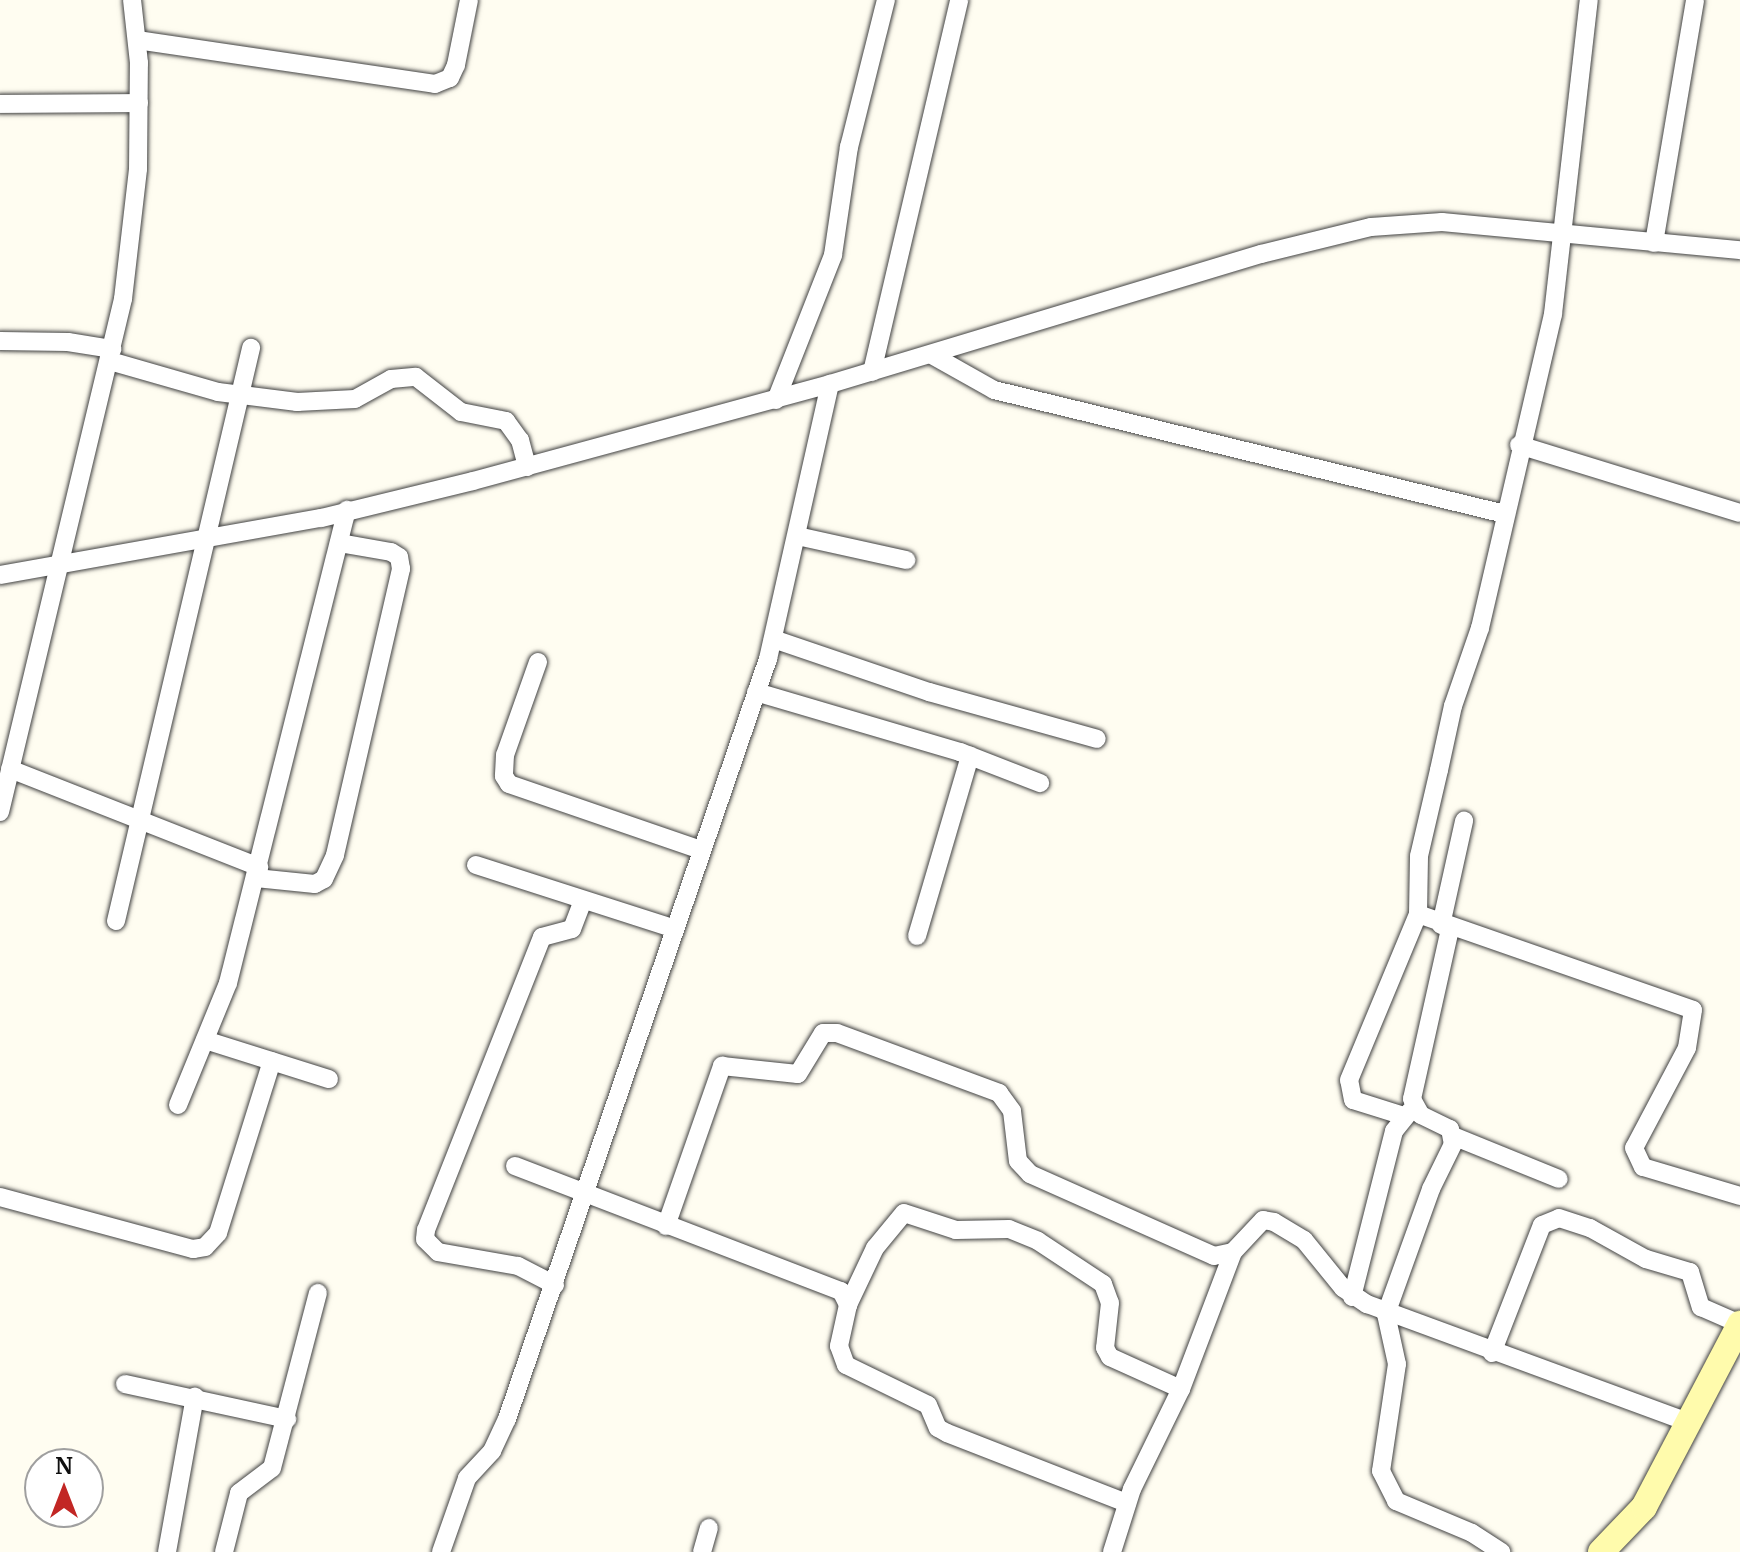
<!DOCTYPE html>
<style>
body{margin:0}
#map{position:relative;width:1740px;height:1552px;overflow:hidden;background:#fffdf1;font-family:Merriweather,serif}
div>[style]{position:absolute}
[style*='--x']{left:calc(var(--x)*1px);top:calc(var(--y)*1px);width:calc(var(--w)*1px);rotate:calc(var(--a)*1deg)}
.roads{filter:drop-shadow(0 0 2px #424242) drop-shadow(0 0 2px #424242)}
.street>*{height:18px;margin:-9px;padding:0 9px;transform-origin:9px;border-radius:9px;background:#fff}
.secondary>*{height:26px;margin:-13px;padding:0 13px;transform-origin:13px;border-radius:13px;background:#fffbac}
span{translate:-50% -50%;white-space:nowrap;text-align:center;line-height:1.15;-webkit-text-stroke:8px #fff;paint-order:stroke}
.north{position:absolute;left:24px;top:1448px;width:80px;height:80px;box-sizing:border-box;background:#fff;border:2px solid #9f9f9f;border-radius:50%;rotate:0deg;font-size:22px;font-weight:700;line-height:32px;text-align:center;color:#0f0f0f}
.north::after{content:'';display:block;margin:auto;width:28px;height:36px;background:#c22624;clip-path:polygon(50% 0,100% 100%,50% 72%,0 100%)}
</style>
<div id="map">
<div class="roads">
<div class="street">
<i style="--x:137;--y:40;--w:301;--a:8.4"></i>
<i style="--x:435;--y:84;--w:16;--a:-22"></i>
<i style="--x:450;--y:78;--w:14;--a:-65"></i>
<i style="--x:456;--y:65;--w:66;--a:-78.7"></i>
<i style="--x:0;--y:104;--w:139;--a:-0.4"></i>
<i style="--x:1654;--y:243;--w:246;--a:-80.4"></i>
<i style="--x:0;--y:341;--w:68;--a:0.8"></i>
<i style="--x:68;--y:342;--w:45;--a:9"></i>
<i style="--x:932;--y:355;--w:71;--a:29.4"></i>
<i style="--x:994;--y:390;--w:526;--a:13.64"></i>
<i style="--x:110;--y:361;--w:112;--a:16"></i>
<i style="--x:218;--y:392;--w:80;--a:7.2"></i>
<i style="--x:297;--y:402;--w:58;--a:-3"></i>
<i style="--x:355;--y:399;--w:41;--a:-29.1"></i>
<i style="--x:391;--y:379;--w:25;--a:-5"></i>
<i style="--x:416;--y:377;--w:57;--a:37.9"></i>
<i style="--x:461;--y:412;--w:46;--a:11.3"></i>
<i style="--x:506;--y:421;--w:24;--a:54"></i>
<i style="--x:520;--y:440;--w:28;--a:75"></i>
<i style="--x:872;--y:372;--w:382;--a:-76.8"></i>
<i style="--x:776;--y:400;--w:156;--a:-68.5"></i>
<i style="--x:833;--y:255;--w:109;--a:-81.6"></i>
<i style="--x:849;--y:147;--w:152;--a:-75.9"></i>
<i style="--x:1519;--y:445;--w:231;--a:17.1"></i>
<i style="--x:797;--y:536;--w:112;--a:12.4"></i>
<i style="--x:0;--y:575;--w:326;--a:-10.1"></i>
<i style="--x:321;--y:518;--w:156;--a:-13.7"></i>
<i style="--x:473;--y:481;--w:370;--a:-15.2"></i>
<i style="--x:830;--y:384;--w:450;--a:-16.8"></i>
<i style="--x:1261;--y:254;--w:113;--a:-13.8"></i>
<i style="--x:1371;--y:227;--w:71;--a:-4"></i>
<i style="--x:1442;--y:222;--w:299;--a:5.4"></i>
<i style="--x:773;--y:639;--w:165;--a:18.8"></i>
<i style="--x:929;--y:692;--w:174;--a:15.6"></i>
<i style="--x:538;--y:662;--w:99;--a:109.5"></i>
<i style="--x:505;--y:755;--w:21;--a:93"></i>
<i style="--x:504;--y:776;--w:9;--a:58"></i>
<i style="--x:509;--y:784;--w:203;--a:19"></i>
<i style="--x:756;--y:692;--w:213;--a:16.4"></i>
<i style="--x:960;--y:752;--w:86;--a:21.2"></i>
<i style="--x:10;--y:769;--w:268;--a:21.5"></i>
<i style="--x:0;--y:812;--w:528;--a:-76.52"></i>
<i style="--x:123;--y:299;--w:131;--a:-83.4"></i>
<i style="--x:138;--y:169;--w:106;--a:-89.5"></i>
<i style="--x:139;--y:63;--w:63;--a:-96.3"></i>
<i style="--x:476;--y:865;--w:209;--a:17.8"></i>
<i style="--x:256;--y:878;--w:59;--a:5.8"></i>
<i style="--x:315;--y:884;--w:10;--a:-29"></i>
<i style="--x:324;--y:879;--w:26;--a:-65"></i>
<i style="--x:335;--y:855;--w:294;--a:-77"></i>
<i style="--x:401;--y:569;--w:12;--a:-99"></i>
<i style="--x:399;--y:557;--w:9;--a:-148"></i>
<i style="--x:391;--y:552;--w:53;--a:-170.2"></i>
<i style="--x:1418;--y:914;--w:291;--a:19.2"></i>
<i style="--x:1693;--y:1010;--w:38;--a:99"></i>
<i style="--x:1687;--y:1048;--w:113;--a:117.9"></i>
<i style="--x:1634;--y:1148;--w:21;--a:65"></i>
<i style="--x:1643;--y:1167;--w:101;--a:16.6"></i>
<i style="--x:116;--y:921;--w:589;--a:-76.74"></i>
<i style="--x:1441;--y:925;--w:107;--a:-77.5"></i>
<i style="--x:1450;--y:929;--w:174;--a:102.6"></i>
<i style="--x:1412;--y:1099;--w:18;--a:61"></i>
<i style="--x:1421;--y:1115;--w:32;--a:26"></i>
<i style="--x:1450;--y:1129;--w:15;--a:79"></i>
<i style="--x:1453;--y:1144;--w:50;--a:116.1"></i>
<i style="--x:1431;--y:1189;--w:133;--a:109.8"></i>
<i style="--x:1386;--y:1314;--w:51;--a:77.6"></i>
<i style="--x:1397;--y:1364;--w:108;--a:98.5"></i>
<i style="--x:1381;--y:1471;--w:34;--a:63"></i>
<i style="--x:1396;--y:1501;--w:82;--a:22.8"></i>
<i style="--x:1472;--y:1533;--w:35;--a:33"></i>
<i style="--x:917;--y:936;--w:188;--a:-73.6"></i>
<i style="--x:205;--y:1040;--w:130;--a:17.5"></i>
<i style="--x:178;--y:1105;--w:132;--a:-67.7"></i>
<i style="--x:228;--y:983;--w:488;--a:-75.9"></i>
<i style="--x:1404;--y:1116;--w:53;--a:-162.6"></i>
<i style="--x:1353;--y:1100;--w:20;--a:-101"></i>
<i style="--x:1349;--y:1080;--w:180;--a:-67.4"></i>
<i style="--x:1418;--y:914;--w:58;--a:-89"></i>
<i style="--x:1419;--y:856;--w:88;--a:-76.9"></i>
<i style="--x:1439;--y:770;--w:66;--a:-77.7"></i>
<i style="--x:1453;--y:706;--w:83;--a:-70.9"></i>
<i style="--x:1480;--y:628;--w:322;--a:-76.9"></i>
<i style="--x:1553;--y:314;--w:316;--a:-83.5"></i>
<i style="--x:1453;--y:1136;--w:114;--a:22.1"></i>
<i style="--x:515;--y:1166;--w:349;--a:21"></i>
<i style="--x:841;--y:1291;--w:16;--a:63"></i>
<i style="--x:848;--y:1305;--w:42;--a:102.4"></i>
<i style="--x:839;--y:1346;--w:20;--a:70"></i>
<i style="--x:846;--y:1365;--w:91;--a:26"></i>
<i style="--x:928;--y:1405;--w:25;--a:67"></i>
<i style="--x:938;--y:1428;--w:10;--a:29"></i>
<i style="--x:947;--y:1433;--w:193;--a:21.3"></i>
<i style="--x:0;--y:1197;--w:200;--a:15.1"></i>
<i style="--x:193;--y:1249;--w:12;--a:-9"></i>
<i style="--x:205;--y:1247;--w:19;--a:-47"></i>
<i style="--x:218;--y:1233;--w:180;--a:-72.6"></i>
<i style="--x:666;--y:1226;--w:170;--a:-70.7"></i>
<i style="--x:722;--y:1066;--w:76;--a:6"></i>
<i style="--x:798;--y:1074;--w:48;--a:-58.6"></i>
<i style="--x:823;--y:1033;--w:14;--a:0"></i>
<i style="--x:837;--y:1033;--w:173;--a:20.3"></i>
<i style="--x:999;--y:1093;--w:22;--a:54"></i>
<i style="--x:1012;--y:1111;--w:50;--a:83.2"></i>
<i style="--x:1018;--y:1161;--w:18;--a:47"></i>
<i style="--x:1030;--y:1174;--w:201;--a:24"></i>
<i style="--x:1214;--y:1256;--w:19;--a:-12"></i>
<i style="--x:1233;--y:1252;--w:44;--a:-46.8"></i>
<i style="--x:1263;--y:1220;--w:11;--a:10"></i>
<i style="--x:1274;--y:1222;--w:35;--a:31"></i>
<i style="--x:1304;--y:1240;--w:62;--a:50.9"></i>
<i style="--x:1343;--y:1288;--w:29;--a:34"></i>
<i style="--x:1367;--y:1304;--w:345;--a:20.2"></i>
<i style="--x:555;--y:1285;--w:42;--a:-152.8"></i>
<i style="--x:518;--y:1266;--w:81;--a:-170.1"></i>
<i style="--x:438;--y:1252;--w:18;--a:-135"></i>
<i style="--x:425;--y:1239;--w:9;--a:-84"></i>
<i style="--x:426;--y:1230;--w:315;--a:-68.4"></i>
<i style="--x:542;--y:937;--w:31;--a:-15"></i>
<i style="--x:572;--y:929;--w:31;--a:-69"></i>
<i style="--x:1352;--y:1297;--w:171;--a:-75.8"></i>
<i style="--x:1394;--y:1131;--w:26;--a:-51"></i>
<i style="--x:848;--y:1305;--w:63;--a:-64.7"></i>
<i style="--x:875;--y:1248;--w:45;--a:-50.4"></i>
<i style="--x:904;--y:1213;--w:55;--a:18.1"></i>
<i style="--x:956;--y:1230;--w:53;--a:-1.1"></i>
<i style="--x:1009;--y:1229;--w:31;--a:22"></i>
<i style="--x:1038;--y:1241;--w:78;--a:33.5"></i>
<i style="--x:1103;--y:1284;--w:20;--a:70"></i>
<i style="--x:1110;--y:1303;--w:45;--a:96.3"></i>
<i style="--x:1105;--y:1348;--w:10;--a:61"></i>
<i style="--x:1110;--y:1357;--w:78;--a:24.3"></i>
<i style="--x:1492;--y:1353;--w:137;--a:-68.7"></i>
<i style="--x:1542;--y:1225;--w:18;--a:-22"></i>
<i style="--x:1559;--y:1218;--w:33;--a:18"></i>
<i style="--x:1590;--y:1228;--w:64;--a:29"></i>
<i style="--x:1646;--y:1259;--w:46;--a:16.5"></i>
<i style="--x:1690;--y:1272;--w:37;--a:73"></i>
<i style="--x:1701;--y:1307;--w:43;--a:23.6"></i>
<i style="--x:125;--y:1384;--w:166;--a:12.2"></i>
<i style="--x:167;--y:1552;--w:158;--a:-79.8"></i>
<i style="--x:224;--y:1552;--w:61;--a:-75.7"></i>
<i style="--x:239;--y:1493;--w:41;--a:-37.1"></i>
<i style="--x:272;--y:1468;--w:181;--a:-75.3"></i>
<i style="--x:441;--y:1552;--w:78;--a:-70.6"></i>
<i style="--x:467;--y:1478;--w:37;--a:-47"></i>
<i style="--x:492;--y:1451;--w:35;--a:-65"></i>
<i style="--x:507;--y:1419;--w:804;--a:-71.05"></i>
<i style="--x:768;--y:659;--w:282;--a:-77.3"></i>
<i style="--x:702;--y:1552;--w:25;--a:-74"></i>
<i style="--x:1112;--y:1552;--w:66;--a:-72.4"></i>
<i style="--x:1132;--y:1489;--w:111;--a:-63.9"></i>
<i style="--x:1181;--y:1389;--w:147;--a:-69.2"></i>
</div>
<div class="secondary">
<i style="--x:1601;--y:1552;--w:62;--a:-46.3"></i>
<i style="--x:1644;--y:1507;--w:207;--a:-62.3"></i>
</div>
</div>
<div class="north">N</div>
</div>
